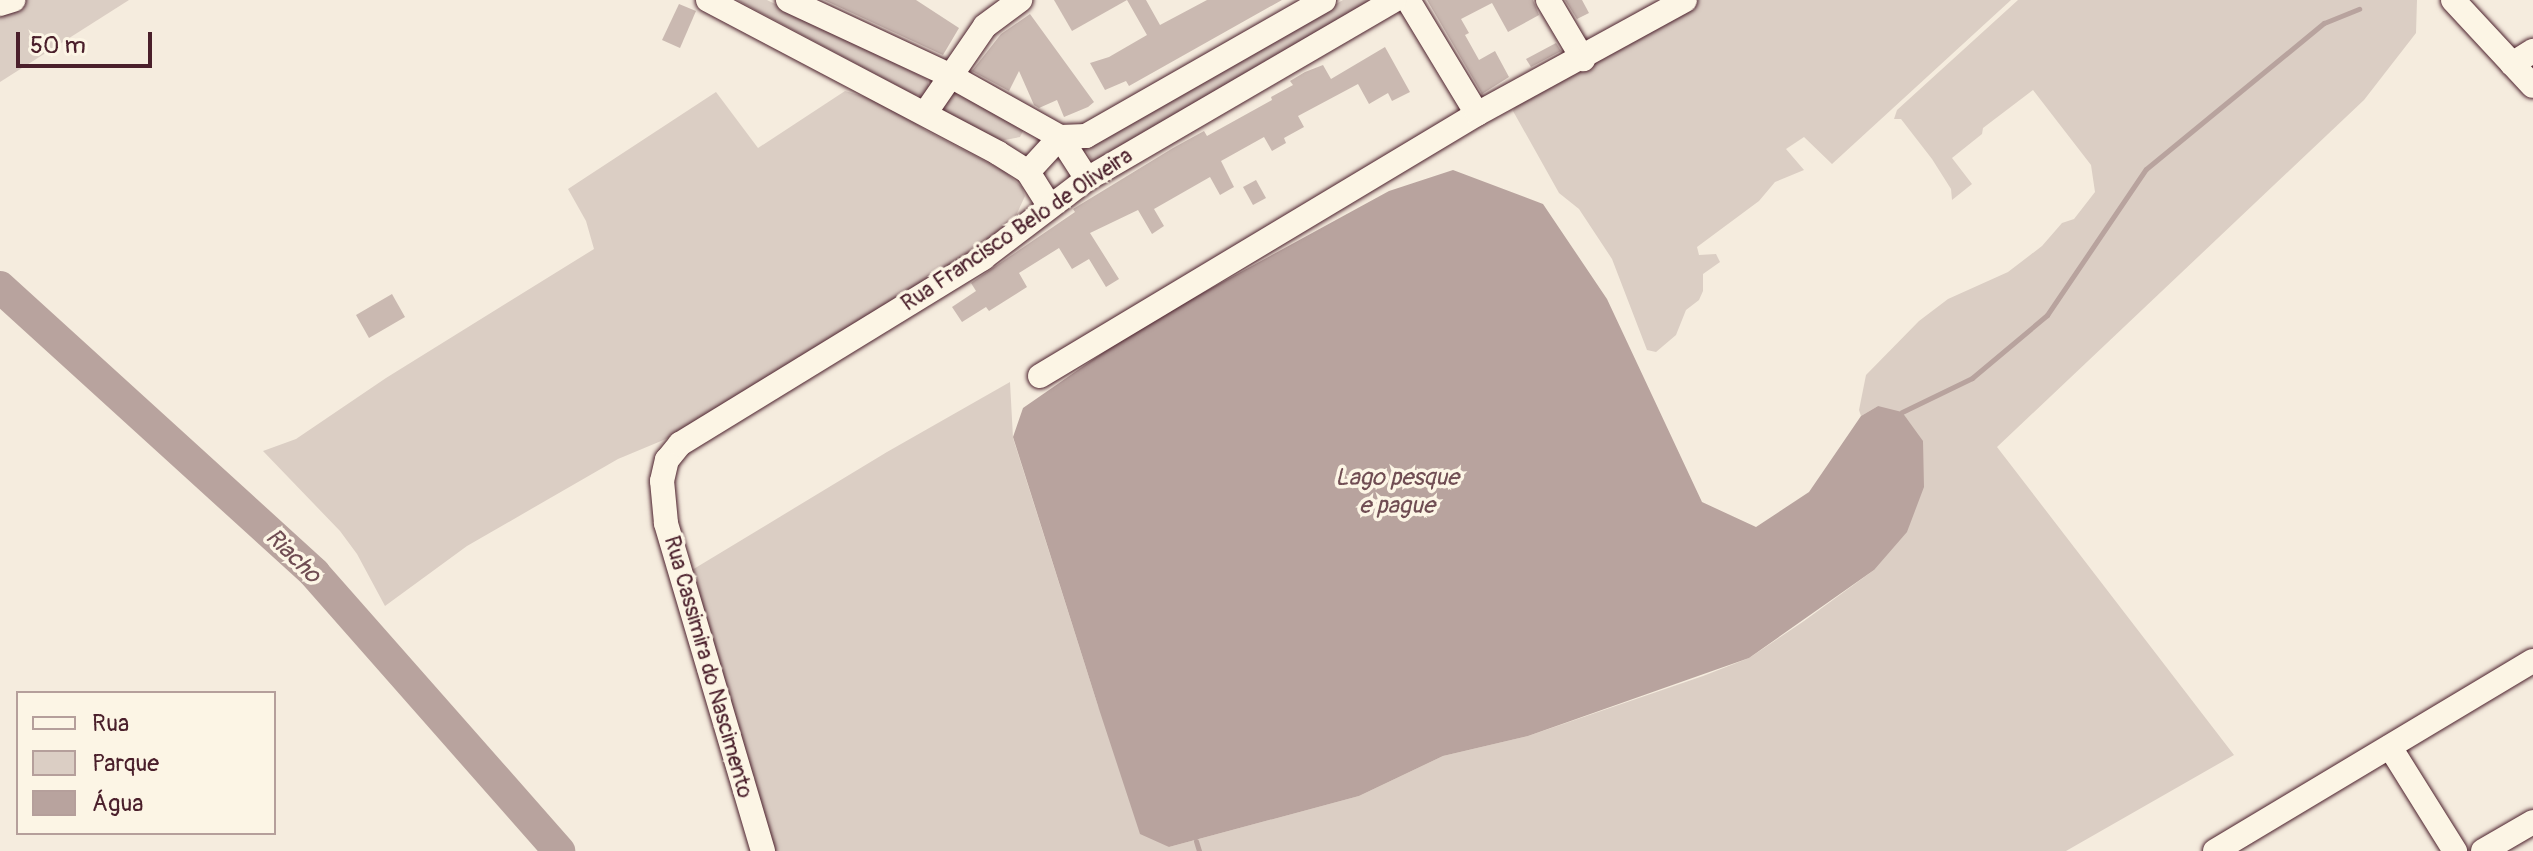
<!DOCTYPE html>
<meta charset="utf-8">
<style>
body{margin:0}
#map{position:relative;width:2533px;height:851px;overflow:hidden;background:#f5ecde;font-family:Pangolin,sans-serif}
div>[style]{position:absolute}
[style*='--x']{left:calc(var(--x)*1px);top:calc(var(--y)*1px);width:calc(var(--w)*1px);rotate:calc(var(--a)*1deg)}
.green>*{inset:0;background:#dbcec4}
.water>*{inset:0;background:#b8a39e}
.stream>*{height:5px;margin:-2.5px;padding:0 2.5px;transform-origin:2.5px;border-radius:2.5px;background:#b8a39e}
.river>*{height:32px;margin:-16px;padding:0 16px;transform-origin:16px;border-radius:16px;background:#b8a39e}
.building>*{inset:0;background:#cab9b1}
.roads{filter:drop-shadow(0 0 2px #4a1f2b) drop-shadow(0 0 2px #4a1f2b)}
.minor>*{height:24px;margin:-12px;padding:0 12px;transform-origin:12px;border-radius:12px;background:#fcf5e5}
span{translate:-50% -50%;white-space:nowrap;text-align:center;line-height:1.15;-webkit-text-stroke:7px #fcf5e5;paint-order:stroke}
.street-label{font-size:22px;color:#4a1f2b}
.water-label{font-size:24px;color:#704d53;font-style:italic}
.legend{position:absolute;left:16px;top:691px;width:260px;height:144px;box-sizing:border-box;background:#fcf5e5;border:2px solid #b59f9b;margin:0;padding:10px 14px;list-style:none;font-size:24px;color:#4a1f2b}
.legend li{display:flex;align-items:center;gap:16px;height:40px}
.legend b{width:40px;border:2px solid #b59f9b}
.scale{position:absolute;left:16px;top:32px;width:136px;height:36px;box-sizing:border-box;border:4px solid #4a1f2b;border-top:0;padding-left:10px;font-size:24px;line-height:28px;white-space:nowrap;color:#4a1f2b;-webkit-text-stroke:6px #fcf5e5;paint-order:stroke}
</style>
<div id="map">
<div class="green">
<i style="clip-path:polygon(27px 0,129px 0,0 82px,0 7px)"></i>
<i style="clip-path:polygon(737px 0,767px 0,927px 79px,929px 87px,922px 96px,915px 95px)"></i>
<i style="clip-path:polygon(1343px 0,1372px 0,1093px 162px,1085px 148px)"></i>
<i style="clip-path:polygon(1695px 0,2011px 0,1832px 164px,1804px 137px,1786px 149px,1804px 170px,1775px 182px,1759px 201px,1697px 247px,1699px 255px,1716px 254px,1720px 262px,1703px 274px,1703px 291px,1699px 300px,1686px 310px,1676px 335px,1656px 352px,1647px 350px,1612px 259px,1579px 209px,1559px 193px,1513px 111px,1518px 101px)"></i>
<i style="clip-path:polygon(2018px 0,2417px 0,2416px 33px,2364px 100px,1997px 447px,2234px 755px,2066px 851px,775px 851px,738px 738px,692px 570px,887px 452px,1010px 382px,1013px 438px,1098px 706px,1169px 847px,1359px 796px,1443px 756px,1528px 736px,1703px 676px,1749px 658px,1804px 621px,1874px 570px,1878px 406px,1861px 416px,1859px 410px,1866px 375px,1919px 321px,1948px 299px,2008px 272px,2042px 246px,2062px 223px,2074px 219px,2095px 192px,2091px 165px,2033px 90px,1983px 128px,1982px 134px,1952px 158px,1972px 184px,1952px 200px,1951px 189px,1932px 159px,1901px 119px,1894px 119px,1897px 110px)"></i>
<i style="clip-path:polygon(845px 91px,911px 110px,914px 122px,925px 130px,1004px 171px,1022px 187px,1025px 196px,1012px 224px,979px 251px,697px 426px,618px 459px,467px 546px,385px 606px,357px 554px,340px 531px,263px 451px,296px 439px,386px 378px,594px 249px,586px 221px,568px 189px,716px 92px,758px 148px)"></i>
<i style="clip-path:polygon(956px 91px,1025px 127px,1020px 137px,999px 141px,945px 111px,943px 106px,950px 94px)"></i>
</div>
<div class="water">
<i style="clip-path:polygon(1453px 170px,1543px 204px,1607px 299px,1702px 502px,1756px 527px,1809px 492px,1861px 416px,1878px 406px,1902px 412px,1923px 441px,1924px 487px,1907px 532px,1874px 570px,1749px 658px,1528px 736px,1443px 756px,1359px 796px,1169px 847px,1140px 834px,1098px 706px,1013px 437px,1023px 408px,1140px 327px,1389px 191px)"></i>
</div>
<div class="stream">
<i style="--x:1902;--y:412;--w:78;--a:-25.9"></i>
<i style="--x:1972;--y:378;--w:98;--a:-40"></i>
<i style="--x:2047;--y:315;--w:176;--a:-55.9"></i>
<i style="--x:2146;--y:169;--w:230;--a:-39.4"></i>
<i style="--x:2324;--y:23;--w:38;--a:-22"></i>
<i style="--x:1196;--y:841;--w:10;--a:73"></i>
</div>
<div class="river">
<i style="--x:0;--y:287;--w:425;--a:42.3"></i>
<i style="--x:314;--y:573;--w:371;--a:48.6"></i>
</div>
<div class="building">
<i style="clip-path:polygon(824px 0,916px 0,959px 28px,943px 55px)"></i>
<i style="clip-path:polygon(1054px 0,1127px 0,1072px 31px)"></i>
<i style="clip-path:polygon(1127px 0,1146px 0,1160px 25px,1207px 0,1282px 0,1129px 86px,1126px 81px,1105px 90px,1090px 63px,1109px 57px,1147px 35px)"></i>
<i style="clip-path:polygon(1427px 0,1533px 0,1539px 15px,1508px 32px,1492px 3px,1461px 19px,1469px 33px,1465px 35px,1479px 60px,1495px 51px,1509px 77px,1482px 94px)"></i>
<i style="clip-path:polygon(1565px 0,1582px 0,1589px 13px,1577px 19px)"></i>
<i style="clip-path:polygon(679px 4px,696px 11px,680px 48px,662px 40px)"></i>
<i style="clip-path:polygon(1030px 14px,1094px 102px,1088px 107px,1064px 117px,1057px 100px,1039px 108px,1034px 105px,1019px 71px,1009px 91px,972px 71px,1001px 34px)"></i>
<i style="clip-path:polygon(1556px 43px,1561px 51px,1531px 67px,1526px 59px)"></i>
<i style="clip-path:polygon(1385px 47px,1410px 92px,1392px 101px,1388px 93px,1369px 104px,1358px 84px,1298px 116px,1304px 127px,1284px 138px,1286px 143px,1272px 151px,1264px 137px,1221px 161px,1234px 187px,1220px 195px,1210px 177px,1154px 209px,1164px 226px,1152px 234px,1138px 210px,1090px 233px,1119px 279px,1106px 287px,1089px 259px,1072px 269px,1059px 248px,1019px 273px,1027px 287px,989px 311px,986px 307px,962px 322px,952px 307px,976px 291px,971px 283px,1075px 212px,1073px 209px,1173px 148px,1204px 131px,1207px 136px,1272px 100px,1271px 97px,1293px 85px,1290px 81px,1305px 72px,1323px 65px,1331px 79px)"></i>
<i style="clip-path:polygon(1256px 180px,1266px 198px,1253px 205px,1243px 187px)"></i>
<i style="clip-path:polygon(392px 294px,405px 317px,369px 338px,356px 315px)"></i>
</div>
<div class="roads">
<div class="minor">
<i style="--x:708;--y:0;--w:328;--a:27.8"></i>
<i style="--x:998;--y:153;--w:36;--a:32"></i>
<i style="--x:1028;--y:172;--w:41;--a:57.8"></i>
<i style="--x:788;--y:0;--w:178;--a:25"></i>
<i style="--x:949;--y:75;--w:127;--a:29.2"></i>
<i style="--x:1060;--y:137;--w:50;--a:57.3"></i>
<i style="--x:1408;--y:0;--w:133;--a:58.8"></i>
<i style="--x:1548;--y:0;--w:69;--a:59.3"></i>
<i style="--x:2453;--y:0;--w:117;--a:47.1"></i>
<i style="--x:0;--y:4;--w:14;--a:-17"></i>
<i style="--x:2512;--y:64;--w:25;--a:-32"></i>
<i style="--x:926;--y:112;--w:104;--a:-55.5"></i>
<i style="--x:985;--y:26;--w:44;--a:-36.6"></i>
<i style="--x:1028;--y:172;--w:47;--a:-47.6"></i>
<i style="--x:1060;--y:137;--w:26;--a:-2"></i>
<i style="--x:1086;--y:136;--w:274;--a:-29.7"></i>
<i style="--x:1040;--y:376;--w:510;--a:-30.94"></i>
<i style="--x:1477;--y:114;--w:237;--a:-28.7"></i>
<i style="--x:2390;--y:747;--w:123;--a:58"></i>
<i style="--x:763;--y:851;--w:342;--a:-106.5"></i>
<i style="--x:666;--y:523;--w:42;--a:-95.4"></i>
<i style="--x:662;--y:481;--w:22;--a:-77"></i>
<i style="--x:667;--y:460;--w:21;--a:-51"></i>
<i style="--x:680;--y:444;--w:356;--a:-31.5"></i>
<i style="--x:983;--y:258;--w:131;--a:-37.2"></i>
<i style="--x:1087;--y:179;--w:355;--a:-30.2"></i>
<i style="--x:2215;--y:851;--w:370;--a:-30.9"></i>
<i style="--x:2483;--y:851;--w:58;--a:-30.1"></i>
</div>
</div>
<div class="street-label">
<span style="left:1017px;top:230px;rotate:-34deg">Rua Francisco Belo de Oliveira</span>
<span style="left:708px;top:667px;rotate:74deg">Rua Cassimira do Nascimento</span>
</div>
<div class="water-label">
<span style="left:1397px;top:492px">Lago pesque<br>e pague</span>
<span style="left:293px;top:556px;rotate:44deg">Riacho</span>
</div>
<ul class="legend">
<li><b style="height:10px;background:#fcf5e5"></b>Rua</li>
<li><b style="height:22px;background:#dbcec4"></b>Parque</li>
<li><b style="height:22px;background:#b8a39e"></b>Água</li>
</ul>
<div class="scale">50 m</div>
</div>
